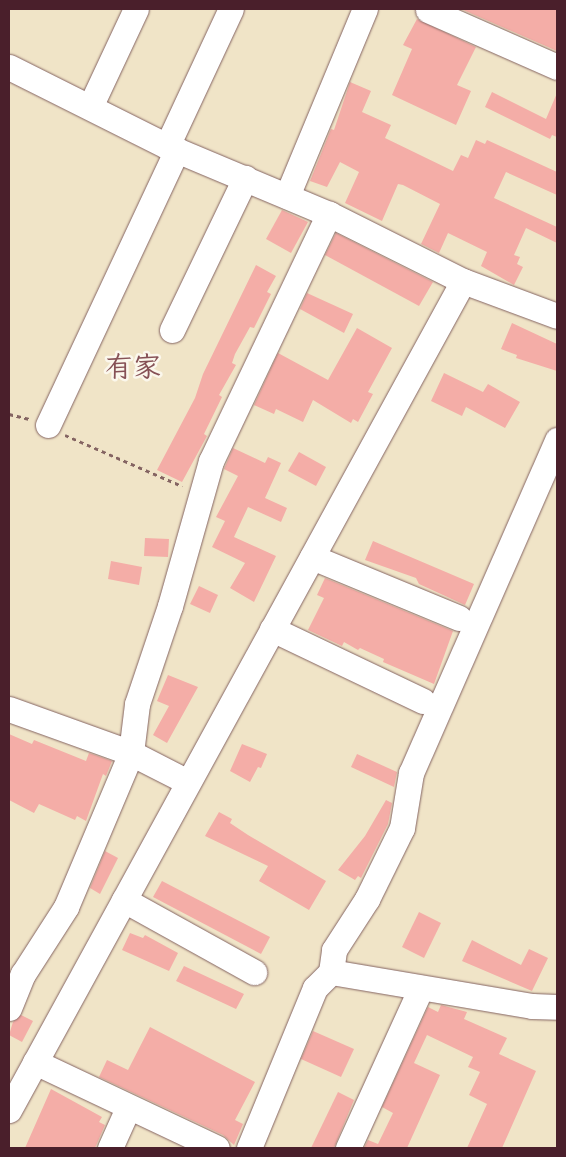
<!DOCTYPE html>
<meta charset="utf-8">
<style>
body{margin:0}
#map{position:relative;width:566px;height:1157px;overflow:hidden;background:#f0e4c7;font-family:Caveat,"Klee One",sans-serif}
div>[style]{position:absolute}
[style*='--x']{left:calc(var(--x)*1px);top:calc(var(--y)*1px);width:calc(var(--w)*1px);rotate:calc(var(--a)*1deg)}
.building>*{inset:0;background:#f4ada7}
.path>*{height:3px;margin-top:-1.5px;transform-origin:0;background:repeating-linear-gradient(90deg,#846462 0 4px,transparent 0 8px)}
.roads{filter:drop-shadow(0 0 1px #846462) drop-shadow(0 0 1px #846462)}
.minor>*{height:25px;margin:-12.5px;padding:0 12.5px;transform-origin:12.5px;border-radius:12.5px;background:#fff}
span{translate:-50% -50%;white-space:nowrap;text-align:center;line-height:1.15;-webkit-text-stroke:5px #fbf7ec;paint-order:stroke}
.quarter-label{font-size:28px;color:#865156;font-weight:700}
.frame{position:absolute;inset:0;border:10px solid #4a1f2b;pointer-events:none}
</style>
<div id="map">
<div class="building">
<i style="clip-path:polygon(461px 9px,557px 9px,557px 51px)"></i>
<i style="clip-path:polygon(417px 19px,476px 47px,457px 85px,471px 91px,456px 125px,392px 95px,412px 49px,403px 45px)"></i>
<i style="clip-path:polygon(350px 82px,371px 91px,362px 112px,391px 125px,385px 138px,453px 171px,461px 155px,468px 158px,476px 140px,485px 144px,487px 140px,557px 172px,557px 195px,506px 172px,494px 198px,557px 227px,557px 243px,526px 228px,514px 255px,520px 257px,517px 264px,523px 267px,514px 285px,481px 266px,487px 252px,448px 233px,439px 253px,421px 244px,440px 204px,403px 185px,398px 184px,382px 221px,345px 203px,359px 172px,340px 162px,327px 187px,310px 181px,331px 129px,334px 130px)"></i>
<i style="clip-path:polygon(492px 92px,546px 119px,557px 93px,557px 137px,552px 135px,550px 139px,485px 107px)"></i>
<i style="clip-path:polygon(282px 210px,308px 222px,291px 253px,266px 239px)"></i>
<i style="clip-path:polygon(336px 233px,433px 282px,419px 306px,325px 255px)"></i>
<i style="clip-path:polygon(256px 265px,276px 276px,267px 292px,271px 294px,254px 328px,250px 327px,235px 354px,232px 363px,236px 365px,219px 395px,222px 397px,204px 434px,207px 436px,182px 482px,157px 470px,195px 398px,203px 374px)"></i>
<i style="clip-path:polygon(307px 293px,353px 314px,344px 333px,300px 309px)"></i>
<i style="clip-path:polygon(512px 323px,557px 344px,557px 371px,516px 358px,517px 355px,501px 349px)"></i>
<i style="clip-path:polygon(357px 328px,392px 348px,368px 392px,373px 394px,358px 422px,353px 419px,351px 423px,313px 400px,303px 422px,276px 409px,274px 414px,254px 405px,278px 353px,328px 380px)"></i>
<i style="clip-path:polygon(444px 373px,483px 392px,488px 384px,520px 402px,505px 428px,466px 407px,462px 416px,431px 401px)"></i>
<i style="clip-path:polygon(233px 448px,265px 463px,268px 457px,281px 463px,265px 498px,287px 508px,281px 522px,248px 507px,234px 537px,276px 556px,254px 602px,230px 588px,245px 563px,212px 547px,225px 521px,216px 517px,238px 476px,224px 469px)"></i>
<i style="clip-path:polygon(299px 452px,326px 467px,316px 486px,288px 471px)"></i>
<i style="clip-path:polygon(145px 538px,169px 539px,168px 557px,144px 556px)"></i>
<i style="clip-path:polygon(373px 541px,474px 584px,465px 605px,419px 584px,416px 578px,365px 560px)"></i>
<i style="clip-path:polygon(111px 561px,142px 567px,139px 585px,108px 579px)"></i>
<i style="clip-path:polygon(325px 578px,453px 631px,434px 684px,383px 662px,384px 659px,360px 648px,358px 650px,344px 642px,342px 646px,308px 630px,324px 598px,317px 595px)"></i>
<i style="clip-path:polygon(199px 586px,218px 595px,210px 613px,190px 604px)"></i>
<i style="clip-path:polygon(168px 675px,198px 687px,167px 743px,153px 735px,169px 706px,157px 701px)"></i>
<i style="clip-path:polygon(9px 734px,32px 744px,34px 740px,86px 761px,89px 753px,112px 761px,106px 776px,103px 774px,86px 821px,77px 816px,75px 820px,39px 804px,34px 813px,9px 800px)"></i>
<i style="clip-path:polygon(242px 744px,267px 754px,261px 768px,258px 767px,250px 782px,230px 771px)"></i>
<i style="clip-path:polygon(357px 754px,397px 772px,394px 787px,351px 767px)"></i>
<i style="clip-path:polygon(386px 800px,392px 803px,388px 824px,361px 878px,358px 876px,355px 880px,338px 870px,365px 836px)"></i>
<i style="clip-path:polygon(219px 812px,232px 819px,230px 823px,248px 835px,326px 881px,309px 910px,259px 881px,268px 866px,205px 836px)"></i>
<i style="clip-path:polygon(105px 851px,118px 858px,100px 894px,90px 888px)"></i>
<i style="clip-path:polygon(162px 881px,270px 937px,261px 954px,153px 897px)"></i>
<i style="clip-path:polygon(419px 912px,441px 923px,424px 958px,402px 947px)"></i>
<i style="clip-path:polygon(130px 933px,143px 938px,145px 935px,178px 953px,169px 971px,122px 950px)"></i>
<i style="clip-path:polygon(472px 940px,521px 965px,529px 949px,548px 958px,532px 991px,462px 961px)"></i>
<i style="clip-path:polygon(184px 966px,244px 994px,236px 1009px,176px 981px)"></i>
<i style="clip-path:polygon(441px 1005px,467px 1012px,464px 1019px,507px 1038px,499px 1054px,536px 1071px,502px 1148px,467px 1148px,487px 1104px,469px 1095px,480px 1072px,468px 1067px,473px 1057px,427px 1035px,414px 1063px,440px 1075px,407px 1148px,364px 1148px,368px 1140px,378px 1144px,393px 1113px,382px 1107px,428px 1007px,438px 1012px)"></i>
<i style="clip-path:polygon(21px 1015px,33px 1021px,22px 1042px,9px 1035px,13px 1022px)"></i>
<i style="clip-path:polygon(150px 1027px,255px 1082px,235px 1120px,243px 1124px,234px 1145px,223px 1135px,99px 1077px,107px 1060px,128px 1070px)"></i>
<i style="clip-path:polygon(313px 1031px,354px 1049px,341px 1077px,301px 1059px)"></i>
<i style="clip-path:polygon(51px 1089px,102px 1117px,99px 1122px,105px 1125px,95px 1148px,25px 1148px)"></i>
<i style="clip-path:polygon(338px 1092px,354px 1100px,334px 1148px,311px 1148px)"></i>
</div>
<div class="path">
<i style="--x:9;--y:414;--w:21;--a:14"></i>
<i style="--x:65;--y:435;--w:128;--a:23.6"></i>
</div>
<div class="roads">
<div class="minor">
<i style="--x:428;--y:10;--w:141;--a:23.8"></i>
<i style="--x:9;--y:67;--w:177;--a:26.6"></i>
<i style="--x:167;--y:146;--w:176;--a:22.8"></i>
<i style="--x:329;--y:214;--w:150;--a:26.6"></i>
<i style="--x:463;--y:281;--w:100;--a:20.4"></i>
<i style="--x:90;--y:107;--w:108;--a:-64.9"></i>
<i style="--x:167;--y:146;--w:151;--a:-65"></i>
<i style="--x:287;--y:196;--w:203;--a:-67.4"></i>
<i style="--x:172;--y:330;--w:169;--a:-64.3"></i>
<i style="--x:48;--y:425;--w:304;--a:-64.9"></i>
<i style="--x:312;--y:557;--w:159;--a:22.5"></i>
<i style="--x:272;--y:629;--w:167;--a:25.5"></i>
<i style="--x:9;--y:709;--w:130;--a:19.8"></i>
<i style="--x:131;--y:753;--w:64;--a:27"></i>
<i style="--x:124;--y:900;--w:149;--a:29"></i>
<i style="--x:331;--y:972;--w:204;--a:9.6"></i>
<i style="--x:532;--y:1006;--w:25;--a:2"></i>
<i style="--x:9;--y:1008;--w:37;--a:-68"></i>
<i style="--x:23;--y:974;--w:80;--a:-57.3"></i>
<i style="--x:66;--y:907;--w:167;--a:-67.1"></i>
<i style="--x:131;--y:753;--w:49;--a:-83"></i>
<i style="--x:137;--y:704;--w:103;--a:-71.4"></i>
<i style="--x:170;--y:606;--w:151;--a:-74.2"></i>
<i style="--x:211;--y:461;--w:274;--a:-64.5"></i>
<i style="--x:35;--y:1062;--w:201;--a:25.3"></i>
<i style="--x:9;--y:1110;--w:945;--a:-61.29"></i>
<i style="--x:110;--y:1148;--w:44;--a:-65.8"></i>
<i style="--x:249;--y:1148;--w:173;--a:-67.6"></i>
<i style="--x:315;--y:988;--w:23;--a:-45"></i>
<i style="--x:331;--y:972;--w:22;--a:-82"></i>
<i style="--x:334;--y:950;--w:61;--a:-57.1"></i>
<i style="--x:367;--y:899;--w:79;--a:-63.8"></i>
<i style="--x:402;--y:828;--w:56;--a:-80.7"></i>
<i style="--x:411;--y:773;--w:364;--a:-66.3"></i>
<i style="--x:348;--y:1148;--w:176;--a:-65.5"></i>
</div>
</div>
<div class="quarter-label">
<span style="left:133px;top:367px">有家</span>
</div>
<div class="frame"></div>
</div>
